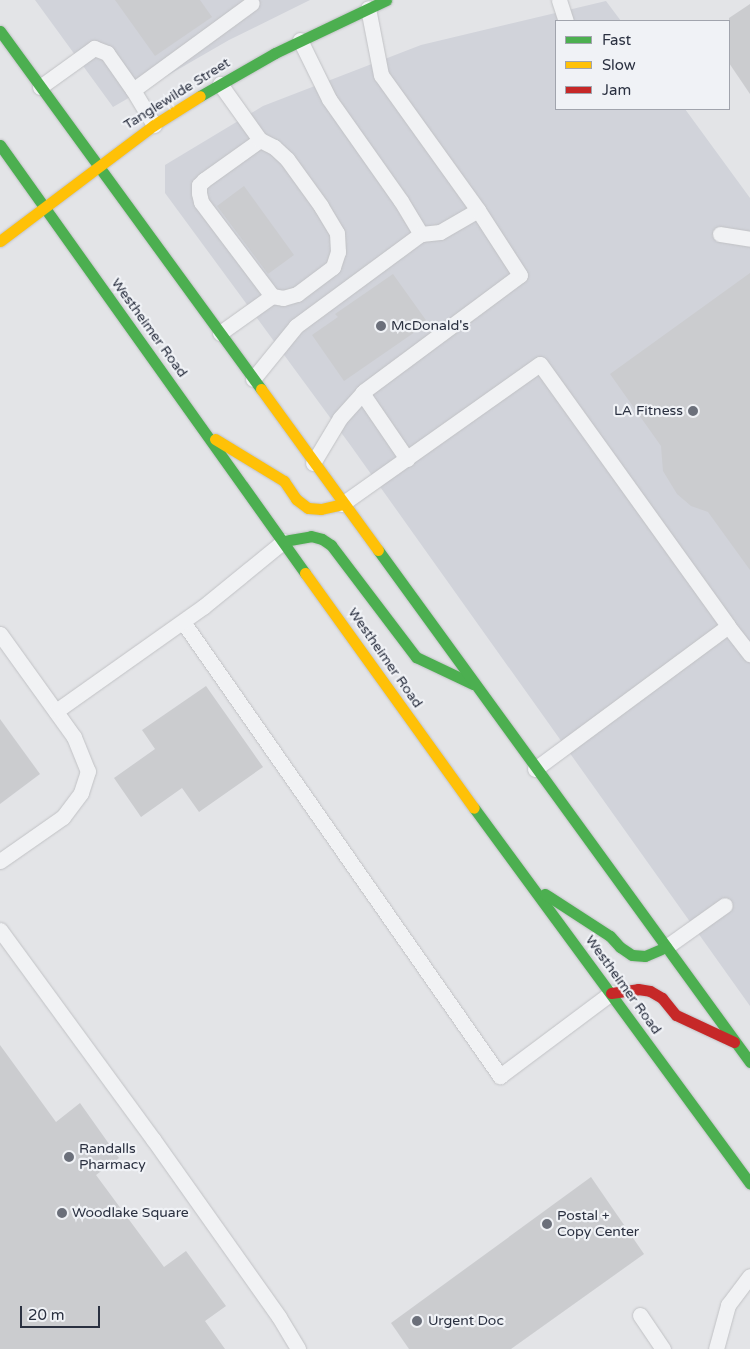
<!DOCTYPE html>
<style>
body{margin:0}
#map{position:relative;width:750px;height:1349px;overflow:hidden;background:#e3e4e7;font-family:"Varela Round",sans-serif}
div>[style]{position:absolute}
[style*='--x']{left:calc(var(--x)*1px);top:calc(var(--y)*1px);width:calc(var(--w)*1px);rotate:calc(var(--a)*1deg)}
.built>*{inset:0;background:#d1d3da}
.building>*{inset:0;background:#cbcccf}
.roads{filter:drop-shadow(0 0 1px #c1c2c5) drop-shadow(0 0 1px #c1c2c5)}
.lane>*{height:15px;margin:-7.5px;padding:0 7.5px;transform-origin:7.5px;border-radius:7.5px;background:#f1f2f4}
.fast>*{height:11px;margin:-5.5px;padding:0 5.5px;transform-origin:5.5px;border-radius:5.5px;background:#4caf50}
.slow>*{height:11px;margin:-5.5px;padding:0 5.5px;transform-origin:5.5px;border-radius:5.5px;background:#ffc107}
.jam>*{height:11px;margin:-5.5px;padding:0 5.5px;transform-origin:5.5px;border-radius:5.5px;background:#c62828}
.dots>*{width:14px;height:14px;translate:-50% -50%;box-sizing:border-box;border:2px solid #f0f2f6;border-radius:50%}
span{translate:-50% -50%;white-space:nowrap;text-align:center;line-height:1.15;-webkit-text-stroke:4.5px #f0f2f6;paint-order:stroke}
.street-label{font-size:14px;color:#2a3040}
.poi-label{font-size:14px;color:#2a3040}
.left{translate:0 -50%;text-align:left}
.right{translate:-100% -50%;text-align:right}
.legend{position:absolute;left:555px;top:20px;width:175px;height:90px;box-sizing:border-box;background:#f0f2f6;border:1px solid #a1a4ad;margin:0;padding:6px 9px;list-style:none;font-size:15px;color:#2a3040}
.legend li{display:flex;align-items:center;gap:10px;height:25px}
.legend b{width:25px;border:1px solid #a1a4ad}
.scale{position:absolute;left:20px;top:1306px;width:80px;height:22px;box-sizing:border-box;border:2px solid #2a3040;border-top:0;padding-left:6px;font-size:15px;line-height:18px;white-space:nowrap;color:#2a3040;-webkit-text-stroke:4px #f0f2f6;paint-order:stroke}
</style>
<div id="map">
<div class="built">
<i style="clip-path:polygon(35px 0,310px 0,229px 40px,113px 107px)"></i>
<i style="clip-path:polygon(606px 1px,621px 21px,556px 21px,556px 109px,685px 109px,750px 198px,750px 1006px,351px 446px,165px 193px,165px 165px,263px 106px,421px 45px)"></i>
</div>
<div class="building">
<i style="clip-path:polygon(115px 0,200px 0,212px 17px,155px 56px)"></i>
<i style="clip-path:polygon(750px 4px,750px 94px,729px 63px,729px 18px)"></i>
<i style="clip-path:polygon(244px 186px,294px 255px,268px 274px,217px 206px)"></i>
<i style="clip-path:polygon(750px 273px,750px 570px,708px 512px,691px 506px,677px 494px,663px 471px,661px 446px,610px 374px)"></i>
<i style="clip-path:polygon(393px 274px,428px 323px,344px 381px,312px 335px,338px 317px,335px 314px)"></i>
<i style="clip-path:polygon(206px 686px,263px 767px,199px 812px,182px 788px,141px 817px,114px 778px,155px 749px,142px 730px)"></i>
<i style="clip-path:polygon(0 719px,40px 774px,0 804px)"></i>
<i style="clip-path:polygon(0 1045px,56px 1122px,80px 1103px,119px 1158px,96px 1175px,164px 1267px,186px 1251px,226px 1306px,205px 1321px,225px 1349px,0 1349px)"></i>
<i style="clip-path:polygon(591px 1177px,644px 1254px,511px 1349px,409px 1349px,391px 1323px)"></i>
</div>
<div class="roads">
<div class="lane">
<i style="--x:559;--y:0;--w:22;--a:72"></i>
<i style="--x:300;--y:40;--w:66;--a:63.8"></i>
<i style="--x:329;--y:99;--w:125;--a:54.8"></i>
<i style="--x:401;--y:201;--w:39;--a:59"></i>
<i style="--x:40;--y:87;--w:67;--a:-35.8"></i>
<i style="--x:94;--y:48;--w:14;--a:21"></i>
<i style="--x:107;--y:53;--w:45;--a:54.9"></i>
<i style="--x:133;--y:90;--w:147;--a:-36.2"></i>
<i style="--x:133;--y:90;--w:41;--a:59"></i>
<i style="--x:260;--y:140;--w:69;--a:144.5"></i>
<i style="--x:204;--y:180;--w:7;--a:135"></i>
<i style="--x:199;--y:185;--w:8;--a:90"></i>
<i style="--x:199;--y:193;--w:9;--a:77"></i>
<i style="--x:201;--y:202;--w:118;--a:52.9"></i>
<i style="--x:720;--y:234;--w:30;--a:9"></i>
<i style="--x:220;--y:333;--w:64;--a:-35.4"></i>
<i style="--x:272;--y:296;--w:11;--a:10"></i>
<i style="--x:283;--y:298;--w:15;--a:-16"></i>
<i style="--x:297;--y:294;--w:45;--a:-36.9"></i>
<i style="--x:333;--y:267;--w:16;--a:-72"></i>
<i style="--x:338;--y:252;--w:19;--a:-93"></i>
<i style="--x:337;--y:233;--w:31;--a:-121"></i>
<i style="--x:321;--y:206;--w:58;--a:-125.9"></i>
<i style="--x:287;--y:159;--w:18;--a:-137"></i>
<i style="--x:274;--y:147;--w:16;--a:-153"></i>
<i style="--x:260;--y:140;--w:69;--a:-125.5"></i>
<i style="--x:253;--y:379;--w:68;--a:-50.9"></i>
<i style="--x:296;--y:326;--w:155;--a:-36.4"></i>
<i style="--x:421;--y:234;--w:19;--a:-6"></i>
<i style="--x:440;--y:232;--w:44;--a:-30.1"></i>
<i style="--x:362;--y:393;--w:80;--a:55.7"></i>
<i style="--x:313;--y:463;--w:52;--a:-59"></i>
<i style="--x:340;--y:418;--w:36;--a:-48"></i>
<i style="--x:364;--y:391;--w:194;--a:-36.6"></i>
<i style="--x:520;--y:275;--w:77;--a:-122.9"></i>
<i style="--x:478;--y:210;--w:166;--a:-125.7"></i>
<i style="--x:381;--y:75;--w:68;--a:-101"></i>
<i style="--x:342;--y:504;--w:242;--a:-35.3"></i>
<i style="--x:540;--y:364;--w:322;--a:54.3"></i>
<i style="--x:183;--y:622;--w:554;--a:55.08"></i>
<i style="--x:500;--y:1076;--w:139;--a:-36.8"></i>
<i style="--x:0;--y:634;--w:127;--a:54.3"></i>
<i style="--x:74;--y:737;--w:37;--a:68"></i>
<i style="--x:88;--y:771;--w:23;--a:108"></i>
<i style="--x:81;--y:793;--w:30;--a:127"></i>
<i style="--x:63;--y:817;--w:77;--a:145.1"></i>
<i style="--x:56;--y:711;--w:180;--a:-35.3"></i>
<i style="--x:203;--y:607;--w:104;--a:-39.2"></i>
<i style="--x:535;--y:769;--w:240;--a:-36.5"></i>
<i style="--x:728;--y:626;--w:36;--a:52"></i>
<i style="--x:0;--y:930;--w:259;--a:53.8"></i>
<i style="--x:153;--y:1139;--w:218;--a:54.7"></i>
<i style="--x:279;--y:1317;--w:37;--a:59"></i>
<i style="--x:666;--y:947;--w:72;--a:-35.4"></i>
<i style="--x:640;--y:1315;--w:41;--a:55.9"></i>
<i style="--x:716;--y:1349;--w:46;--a:-74.7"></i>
<i style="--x:728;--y:1305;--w:36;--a:-53"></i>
</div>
<div class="fast">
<i style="--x:0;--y:31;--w:443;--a:53.9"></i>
<i style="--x:200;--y:96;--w:86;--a:-29.8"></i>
<i style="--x:275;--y:53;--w:123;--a:-25.5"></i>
<i style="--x:0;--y:145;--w:526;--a:54.53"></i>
<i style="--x:284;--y:541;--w:27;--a:-10"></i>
<i style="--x:311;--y:536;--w:11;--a:15"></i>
<i style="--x:322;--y:539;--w:11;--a:34"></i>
<i style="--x:331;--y:545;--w:141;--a:52.8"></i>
<i style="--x:416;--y:657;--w:63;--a:25.3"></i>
<i style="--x:378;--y:550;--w:633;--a:54"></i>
<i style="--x:474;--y:808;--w:466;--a:53.7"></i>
<i style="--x:545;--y:894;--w:77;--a:32.9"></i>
<i style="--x:610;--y:936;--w:15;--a:48"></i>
<i style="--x:620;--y:947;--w:14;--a:34"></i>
<i style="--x:632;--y:955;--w:13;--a:4"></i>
<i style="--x:645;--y:956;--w:23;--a:-23"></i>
</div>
<div class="slow">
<i style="--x:0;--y:241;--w:193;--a:-37"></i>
<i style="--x:154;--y:125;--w:54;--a:-32.2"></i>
<i style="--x:261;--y:389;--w:199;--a:54"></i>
<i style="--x:215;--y:439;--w:81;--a:31.3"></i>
<i style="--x:284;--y:481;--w:22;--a:56"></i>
<i style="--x:296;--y:499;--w:15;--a:37"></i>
<i style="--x:308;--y:508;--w:13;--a:4"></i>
<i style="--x:321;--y:509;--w:22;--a:-13"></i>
<i style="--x:305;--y:573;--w:289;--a:54.3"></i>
</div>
<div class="jam">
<i style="--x:611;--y:993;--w:27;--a:-8"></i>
<i style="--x:638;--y:989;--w:12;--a:9"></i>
<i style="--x:650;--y:991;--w:14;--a:30"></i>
<i style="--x:662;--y:998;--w:22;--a:51"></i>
<i style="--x:676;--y:1015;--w:64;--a:25"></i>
</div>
</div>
<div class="dots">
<i style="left:381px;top:326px;background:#6b6f7a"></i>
<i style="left:693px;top:411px;background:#6b6f7a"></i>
<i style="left:69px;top:1157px;background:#6b6f7a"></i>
<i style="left:62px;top:1213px;background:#6b6f7a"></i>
<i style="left:547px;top:1224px;background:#6b6f7a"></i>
<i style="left:417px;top:1321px;background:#6b6f7a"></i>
</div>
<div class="street-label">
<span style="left:177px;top:94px;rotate:-32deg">Tanglewilde Street</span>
<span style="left:149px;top:328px;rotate:54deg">Westheimer Road</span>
<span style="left:385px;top:658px;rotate:55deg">Westheimer Road</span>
<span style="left:623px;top:985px;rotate:54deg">Westheimer Road</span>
</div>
<div class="poi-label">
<span class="left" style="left:391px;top:326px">McDonald's</span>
<span class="right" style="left:683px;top:411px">LA Fitness</span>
<span class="left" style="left:79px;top:1157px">Randalls<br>Pharmacy</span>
<span class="left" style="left:72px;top:1213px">Woodlake Square</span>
<span class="left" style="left:557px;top:1224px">Postal +<br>Copy Center</span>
<span class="left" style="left:428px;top:1321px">Urgent Doc</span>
</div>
<ul class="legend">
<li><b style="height:6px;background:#4caf50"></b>Fast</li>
<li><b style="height:6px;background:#ffc107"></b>Slow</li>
<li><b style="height:6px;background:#c62828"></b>Jam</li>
</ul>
<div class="scale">20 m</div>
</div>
